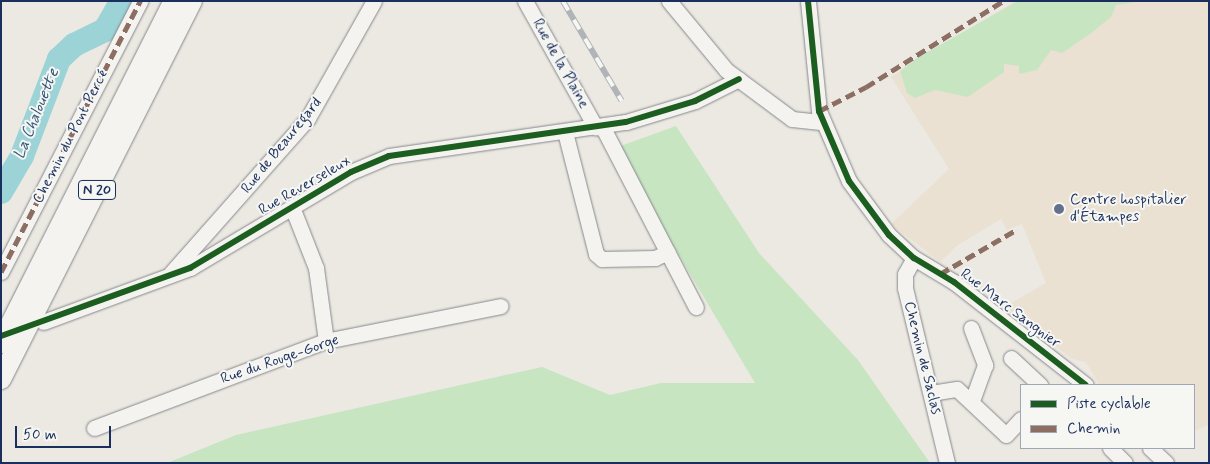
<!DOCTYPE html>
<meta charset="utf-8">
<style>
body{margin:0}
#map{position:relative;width:1210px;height:464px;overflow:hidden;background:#ece9e2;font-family:Mynerve,sans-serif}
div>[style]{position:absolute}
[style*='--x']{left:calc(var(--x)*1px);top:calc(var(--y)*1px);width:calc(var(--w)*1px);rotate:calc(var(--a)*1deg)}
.built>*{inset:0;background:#eae1d2}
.green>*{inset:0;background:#c7e5c1}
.river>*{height:24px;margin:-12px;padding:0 12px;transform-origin:12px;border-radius:12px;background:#9bd3d7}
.roads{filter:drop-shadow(0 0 1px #85888d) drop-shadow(0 0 1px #85888d)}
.minor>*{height:15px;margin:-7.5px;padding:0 7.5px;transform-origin:7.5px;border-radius:7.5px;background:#f4f3f0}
.major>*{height:20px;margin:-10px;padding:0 10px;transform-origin:10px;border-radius:10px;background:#f4f3f0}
.rail>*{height:5.5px;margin-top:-2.75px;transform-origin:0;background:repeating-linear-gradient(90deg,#f6f6f2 0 11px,#b0b3b7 0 22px);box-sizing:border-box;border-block:1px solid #b0b3b7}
.quiet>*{height:5px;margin-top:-2.5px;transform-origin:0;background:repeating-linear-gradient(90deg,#8d6e63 0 10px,transparent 0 15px)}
.cycleway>*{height:6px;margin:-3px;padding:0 3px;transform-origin:3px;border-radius:3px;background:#1b5e20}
.dots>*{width:14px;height:14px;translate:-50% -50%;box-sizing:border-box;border:2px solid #f6f6f2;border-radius:50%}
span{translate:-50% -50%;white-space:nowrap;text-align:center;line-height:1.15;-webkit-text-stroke:4px #f6f6f2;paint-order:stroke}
.shield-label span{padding:1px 4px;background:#f6f6f2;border:1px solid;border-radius:4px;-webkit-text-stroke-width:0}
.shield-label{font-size:14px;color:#1b2f5e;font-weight:700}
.street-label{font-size:15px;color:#1b2f5e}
.poi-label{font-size:15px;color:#1b2f5e}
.left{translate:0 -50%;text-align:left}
.water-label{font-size:16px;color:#32567b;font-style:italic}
.frame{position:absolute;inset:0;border:2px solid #1b2f5e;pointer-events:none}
.legend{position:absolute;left:1020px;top:384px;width:175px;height:65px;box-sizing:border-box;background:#f6f6f2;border:1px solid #9ea6b7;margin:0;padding:6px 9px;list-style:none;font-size:15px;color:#1b2f5e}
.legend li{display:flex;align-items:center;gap:10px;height:25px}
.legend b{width:25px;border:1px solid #9ea6b7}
.scale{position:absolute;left:15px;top:426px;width:96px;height:22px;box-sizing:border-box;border:2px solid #1b2f5e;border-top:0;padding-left:6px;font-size:15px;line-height:18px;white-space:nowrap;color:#1b2f5e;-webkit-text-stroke:4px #f6f6f2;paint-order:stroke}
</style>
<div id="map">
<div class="built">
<i style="clip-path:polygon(1015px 1px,1209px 1px,1209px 425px,1194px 431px,1194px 385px,1099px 385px,1086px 362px,1072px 359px,1004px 307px,1046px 283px,1022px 224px,1007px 230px,1001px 219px,958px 245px,940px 262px,891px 224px,949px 169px,891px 77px)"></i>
</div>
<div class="green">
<i style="clip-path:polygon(1018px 1px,1142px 1px,1116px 5px,1111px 17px,1090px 34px,1062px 53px,1051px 50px,1037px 70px,1019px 74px,1019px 66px,1004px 64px,1004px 72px,968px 97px,935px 90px,915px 98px,907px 93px,900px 71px,917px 58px)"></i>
<i style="clip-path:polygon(676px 126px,759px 253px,858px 360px,930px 463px,167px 463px,236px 435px,542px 367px,610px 395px,661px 383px,755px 383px,615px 148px)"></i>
</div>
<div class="river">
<i style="--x:1;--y:192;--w:42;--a:-59.7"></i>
<i style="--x:22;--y:156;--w:104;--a:-69.1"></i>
<i style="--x:59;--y:59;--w:21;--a:-43"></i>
<i style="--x:74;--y:45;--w:34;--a:-26"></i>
<i style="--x:105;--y:30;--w:34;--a:-60"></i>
</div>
<div class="roads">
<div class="minor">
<i style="--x:525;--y:1;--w:145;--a:60.8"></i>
<i style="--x:669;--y:1;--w:89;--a:50.4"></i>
<i style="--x:726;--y:70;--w:82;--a:36.6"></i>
<i style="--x:792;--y:119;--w:31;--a:6"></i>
<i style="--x:808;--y:1;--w:111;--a:84.3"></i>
<i style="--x:819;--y:111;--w:76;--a:66.8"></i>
<i style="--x:849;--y:181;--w:67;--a:53.5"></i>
<i style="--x:889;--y:235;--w:34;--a:43"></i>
<i style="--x:914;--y:258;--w:47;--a:31"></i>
<i style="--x:954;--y:282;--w:167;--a:38"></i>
<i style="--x:602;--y:126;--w:204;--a:62.6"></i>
<i style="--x:565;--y:132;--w:126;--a:75.7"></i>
<i style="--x:596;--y:254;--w:8;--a:40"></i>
<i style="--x:602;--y:259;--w:53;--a:-1.1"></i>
<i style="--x:655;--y:258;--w:14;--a:-25"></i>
<i style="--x:292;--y:207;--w:66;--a:68.5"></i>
<i style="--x:316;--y:268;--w:74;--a:82.2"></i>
<i style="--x:914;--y:258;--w:18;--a:119"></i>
<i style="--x:905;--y:274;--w:14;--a:90"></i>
<i style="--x:905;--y:288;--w:180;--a:76.5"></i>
<i style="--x:1;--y:272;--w:305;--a:-62.8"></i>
<i style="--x:171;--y:273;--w:207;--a:-48.5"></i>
<i style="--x:308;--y:118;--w:134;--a:-60.6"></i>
<i style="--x:43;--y:322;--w:157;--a:-20.2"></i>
<i style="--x:190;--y:268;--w:187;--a:-30.8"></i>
<i style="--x:351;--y:172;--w:41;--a:-22.8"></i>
<i style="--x:389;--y:156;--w:239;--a:-8.2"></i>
<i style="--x:626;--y:122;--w:72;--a:-16.9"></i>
<i style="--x:695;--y:101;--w:49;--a:-26.6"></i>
<i style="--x:971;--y:328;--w:40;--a:69"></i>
<i style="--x:985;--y:365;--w:38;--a:110"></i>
<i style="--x:1011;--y:358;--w:40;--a:43"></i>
<i style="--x:931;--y:393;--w:26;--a:-9"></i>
<i style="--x:957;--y:389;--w:67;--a:43.2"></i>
<i style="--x:1006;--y:435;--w:22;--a:-47"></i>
<i style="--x:94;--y:428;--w:248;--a:-20.6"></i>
<i style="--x:326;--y:341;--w:178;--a:-11.3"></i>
<i style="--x:1110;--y:448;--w:21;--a:45"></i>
<i style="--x:1150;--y:448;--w:22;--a:43"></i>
</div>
<div class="major">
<i style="--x:1;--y:343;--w:383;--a:-63.2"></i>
<i style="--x:1;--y:379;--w:424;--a:-63.2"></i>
</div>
</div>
<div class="rail">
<i style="--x:563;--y:1;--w:116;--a:59.5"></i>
</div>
<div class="quiet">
<i style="--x:819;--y:111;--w:53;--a:-27.1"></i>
<i style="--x:866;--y:87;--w:162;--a:-32.1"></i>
<i style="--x:1;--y:272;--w:305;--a:-62.8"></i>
<i style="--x:940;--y:274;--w:88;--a:-30.1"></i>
</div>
<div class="cycleway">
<i style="--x:808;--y:1;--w:111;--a:84.3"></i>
<i style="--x:819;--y:111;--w:76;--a:66.8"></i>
<i style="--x:849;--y:181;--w:67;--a:53.5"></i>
<i style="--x:889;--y:235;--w:34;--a:43"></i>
<i style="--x:914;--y:258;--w:47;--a:31"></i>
<i style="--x:954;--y:282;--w:167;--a:38"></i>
<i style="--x:1;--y:336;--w:201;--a:-19.8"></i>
<i style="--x:190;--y:268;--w:187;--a:-30.8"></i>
<i style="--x:351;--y:172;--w:41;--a:-22.8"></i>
<i style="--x:389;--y:156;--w:239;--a:-8.2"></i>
<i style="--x:626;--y:122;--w:72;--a:-16.9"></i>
<i style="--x:695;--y:101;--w:49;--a:-26.6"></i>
</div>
<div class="dots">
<i style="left:1059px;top:209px;background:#64708c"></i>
</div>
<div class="shield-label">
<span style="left:97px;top:190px">N 20</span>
</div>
<div class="street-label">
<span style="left:560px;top:64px;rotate:61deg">Rue de la Plaine</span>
<span style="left:71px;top:137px;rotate:-63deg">Chemin du Pont Percé</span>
<span style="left:282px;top:146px;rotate:-51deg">Rue de Beauregard</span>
<span style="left:305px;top:186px;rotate:-30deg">Rue Reverseleux</span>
<span style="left:1010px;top:309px;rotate:37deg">Rue Marc Sangnier</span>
<span style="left:922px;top:358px;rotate:76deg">Chemin de Saclas</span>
<span style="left:280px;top:360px;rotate:-19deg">Rue du Rouge-Gorge</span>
</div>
<div class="poi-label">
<span class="left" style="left:1070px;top:209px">Centre hospitalier<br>d'Étampes</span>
</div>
<div class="water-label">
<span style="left:37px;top:114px;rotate:-68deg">La Chalouette</span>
</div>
<div class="frame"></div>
<ul class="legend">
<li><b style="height:6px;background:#1b5e20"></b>Piste cyclable</li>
<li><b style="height:6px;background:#8d6e63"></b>Chemin</li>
</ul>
<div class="scale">50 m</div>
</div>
